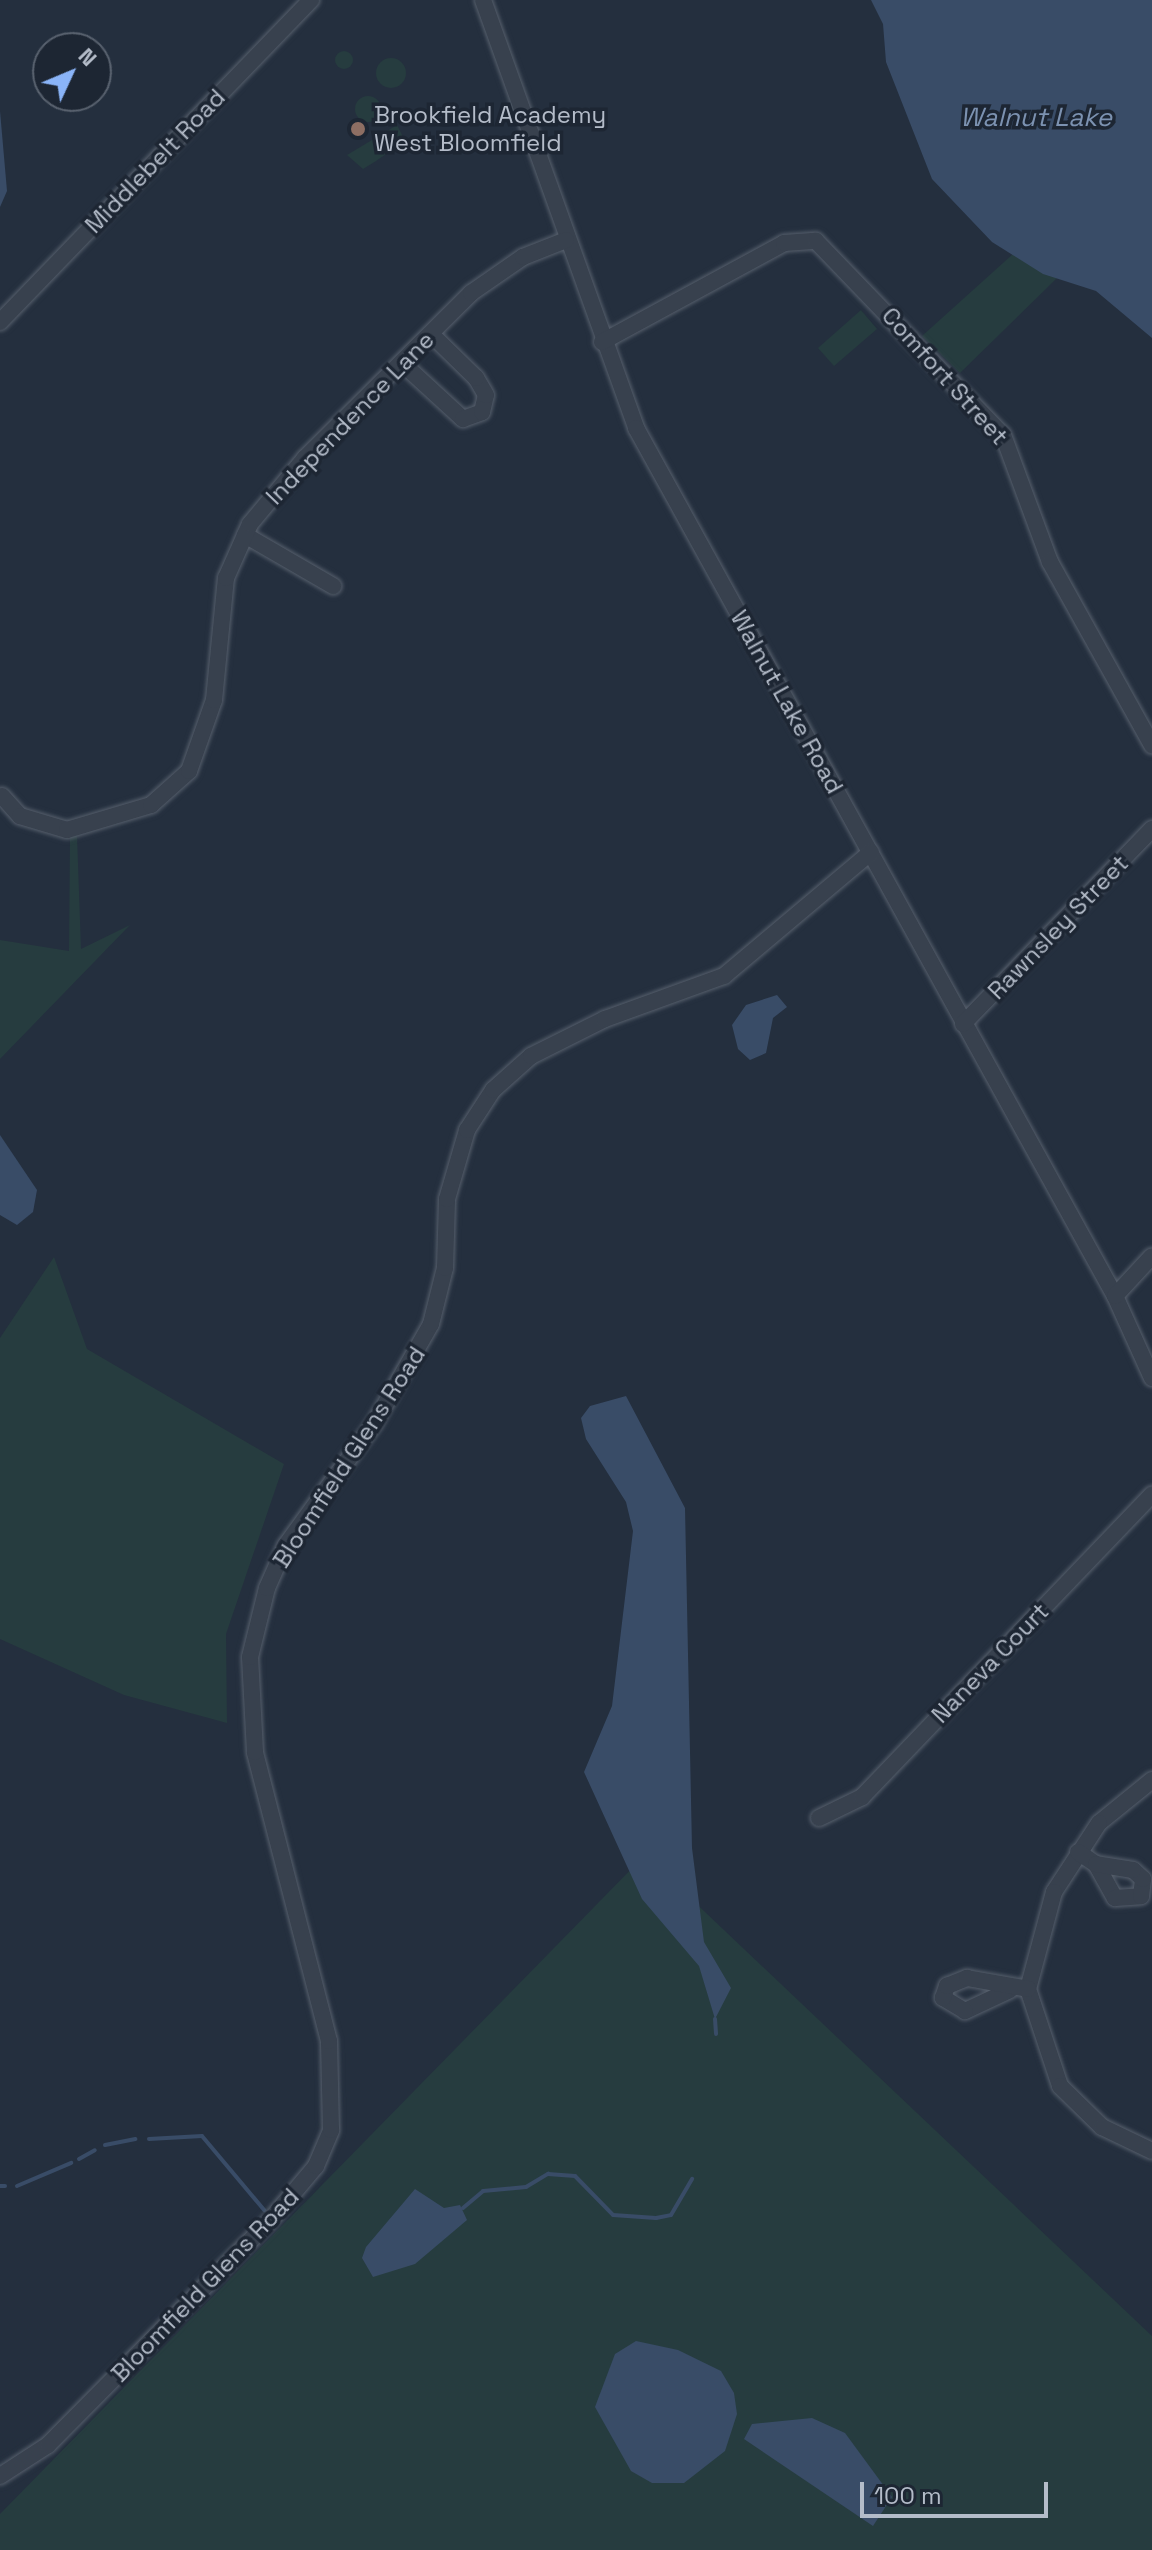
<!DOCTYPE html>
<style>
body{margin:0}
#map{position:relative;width:1152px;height:2550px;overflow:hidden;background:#242f3e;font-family:"Space Grotesk",sans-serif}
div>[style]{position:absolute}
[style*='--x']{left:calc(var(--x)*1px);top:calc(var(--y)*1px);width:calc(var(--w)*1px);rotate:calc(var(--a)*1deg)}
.green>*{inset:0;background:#263c3f}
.round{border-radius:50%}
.water>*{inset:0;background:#394c67}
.stream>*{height:4px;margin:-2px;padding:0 2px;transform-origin:2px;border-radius:2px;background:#394c67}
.roads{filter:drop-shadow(0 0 2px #565f6c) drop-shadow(0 0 2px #565f6c)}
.minor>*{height:16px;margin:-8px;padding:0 8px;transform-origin:8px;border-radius:8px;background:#38414e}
.dots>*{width:22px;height:22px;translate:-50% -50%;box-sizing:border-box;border:4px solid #1d2633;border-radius:50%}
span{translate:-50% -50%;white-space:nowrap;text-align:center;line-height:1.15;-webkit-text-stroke:7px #1d2633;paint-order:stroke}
.poi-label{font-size:24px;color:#b4bcc9}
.left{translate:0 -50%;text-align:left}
.street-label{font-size:24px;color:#b4bcc9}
.water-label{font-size:26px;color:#7c92b1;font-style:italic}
.north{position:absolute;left:32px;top:32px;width:80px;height:80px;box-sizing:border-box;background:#1d2633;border:2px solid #59626f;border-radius:50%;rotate:46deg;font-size:22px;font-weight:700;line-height:32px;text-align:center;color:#b4bcc9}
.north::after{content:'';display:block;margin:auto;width:28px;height:36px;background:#8ab4f8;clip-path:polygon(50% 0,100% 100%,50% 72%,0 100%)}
.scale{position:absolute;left:860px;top:2482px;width:188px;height:36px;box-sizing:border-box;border:4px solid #b4bcc9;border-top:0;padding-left:10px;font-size:24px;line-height:28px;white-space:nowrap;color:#b4bcc9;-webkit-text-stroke:6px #1d2633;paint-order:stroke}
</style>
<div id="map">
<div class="green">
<i class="round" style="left:335px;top:51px;width:18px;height:18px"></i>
<i class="round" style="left:376px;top:58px;width:30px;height:30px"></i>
<i class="round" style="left:355px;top:96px;width:26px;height:26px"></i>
<i style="clip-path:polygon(397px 125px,405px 141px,376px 161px,363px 169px,347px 155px)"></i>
<i style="clip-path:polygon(1013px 254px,1058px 277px,960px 373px,922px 336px)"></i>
<i style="clip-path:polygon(861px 310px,877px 329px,834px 366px,818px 348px)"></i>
<i style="clip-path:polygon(70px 835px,77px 835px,81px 949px,130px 925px,0 1059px,0 940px,69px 951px)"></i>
<i style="clip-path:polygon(54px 1257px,87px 1349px,284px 1464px,226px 1634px,227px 1723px,124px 1695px,0 1639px,0 1338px)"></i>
<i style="clip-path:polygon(645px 1855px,1152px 2336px,1152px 2550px,0 2550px,0 2514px)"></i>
</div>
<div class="water">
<i style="clip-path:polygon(871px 0,1152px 0,1152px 338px,1096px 291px,1043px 274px,992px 242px,932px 179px,886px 62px,883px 24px)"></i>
<i style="clip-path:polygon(0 111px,7px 191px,0 207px)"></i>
<i style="clip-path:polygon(777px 995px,787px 1007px,773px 1018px,766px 1053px,750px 1060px,738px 1049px,732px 1025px,746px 1005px)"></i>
<i style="clip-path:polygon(0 1135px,37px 1190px,33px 1212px,17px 1225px,0 1215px)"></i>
<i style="clip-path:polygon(626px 1396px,685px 1508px,692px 1848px,704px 1942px,731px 1988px,715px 2019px,699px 1966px,642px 1899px,584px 1772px,612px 1706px,633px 1531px,626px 1502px,586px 1439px,581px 1418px,590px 1406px)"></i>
<i style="clip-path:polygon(415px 2189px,444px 2208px,460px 2205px,467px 2220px,415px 2264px,373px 2277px,362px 2258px,366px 2247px)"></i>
<i style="clip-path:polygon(636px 2341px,678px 2350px,721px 2371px,734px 2393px,737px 2414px,725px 2451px,684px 2483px,652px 2483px,631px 2471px,595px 2407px,615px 2354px)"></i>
<i style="clip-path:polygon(812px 2418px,845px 2433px,892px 2497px,873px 2526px,744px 2439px,752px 2424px)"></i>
</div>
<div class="stream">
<i style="--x:715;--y:2019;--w:15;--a:86"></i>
<i style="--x:149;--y:2139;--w:53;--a:-3.2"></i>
<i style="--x:202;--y:2136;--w:97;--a:50"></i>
<i style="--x:105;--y:2145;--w:31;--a:-11"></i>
<i style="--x:79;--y:2159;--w:18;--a:-29"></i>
<i style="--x:0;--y:2186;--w:5;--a:0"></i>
<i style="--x:17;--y:2186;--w:59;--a:-23.1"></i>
<i style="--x:463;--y:2208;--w:26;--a:-40"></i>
<i style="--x:483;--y:2191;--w:43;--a:-5.3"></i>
<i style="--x:526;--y:2187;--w:26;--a:-31"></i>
<i style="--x:548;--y:2174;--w:27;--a:4"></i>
<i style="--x:575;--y:2176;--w:54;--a:45.7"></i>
<i style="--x:613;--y:2215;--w:43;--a:4"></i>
<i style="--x:656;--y:2218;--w:15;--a:-11"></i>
<i style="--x:671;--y:2215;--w:42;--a:-59.7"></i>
</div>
<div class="roads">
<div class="minor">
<i style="--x:483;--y:0;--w:455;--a:70.3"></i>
<i style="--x:636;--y:428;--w:991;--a:61.11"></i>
<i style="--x:1115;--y:1296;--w:90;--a:65.7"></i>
<i style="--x:0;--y:322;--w:448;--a:-46"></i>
<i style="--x:602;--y:342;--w:207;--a:-28.5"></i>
<i style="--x:784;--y:243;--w:32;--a:-4"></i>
<i style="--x:816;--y:241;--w:269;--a:46.1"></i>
<i style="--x:1003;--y:435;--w:135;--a:69.7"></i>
<i style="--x:1050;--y:562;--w:210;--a:60.9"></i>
<i style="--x:402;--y:363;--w:83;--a:42.6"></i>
<i style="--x:463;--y:419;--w:20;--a:-20"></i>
<i style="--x:482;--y:412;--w:17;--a:-77"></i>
<i style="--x:486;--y:395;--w:20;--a:-120"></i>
<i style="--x:476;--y:378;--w:63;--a:-135.6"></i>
<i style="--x:245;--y:535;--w:102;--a:30.1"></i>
<i style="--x:2;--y:796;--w:27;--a:48"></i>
<i style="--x:20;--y:816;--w:49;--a:16.6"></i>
<i style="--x:67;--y:830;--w:88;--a:-16.6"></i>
<i style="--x:151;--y:805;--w:51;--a:-41.8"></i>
<i style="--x:189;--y:771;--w:75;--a:-70.6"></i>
<i style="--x:214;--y:700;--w:123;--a:-84.4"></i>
<i style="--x:226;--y:578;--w:59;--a:-66"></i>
<i style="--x:250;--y:524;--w:86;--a:-50.2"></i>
<i style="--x:305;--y:458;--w:234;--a:-44.8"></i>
<i style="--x:471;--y:293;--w:63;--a:-34.7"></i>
<i style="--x:523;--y:257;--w:46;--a:-21.6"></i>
<i style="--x:963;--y:1024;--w:272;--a:-45.9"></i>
<i style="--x:1115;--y:1296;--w:54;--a:-47.2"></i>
<i style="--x:1152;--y:1780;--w:68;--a:140.9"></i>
<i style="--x:1099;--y:1823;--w:82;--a:123.1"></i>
<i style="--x:1054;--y:1892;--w:100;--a:105"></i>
<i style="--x:1028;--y:1989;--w:102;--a:71.7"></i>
<i style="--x:1060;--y:2086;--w:59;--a:44.3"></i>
<i style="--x:1102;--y:2127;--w:55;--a:25.6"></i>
<i style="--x:819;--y:1818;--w:48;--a:-26"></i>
<i style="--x:862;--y:1797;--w:419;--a:-46.2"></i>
<i style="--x:1078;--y:1852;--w:22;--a:34"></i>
<i style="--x:1096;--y:1864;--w:39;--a:61"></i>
<i style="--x:1115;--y:1898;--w:26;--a:-4"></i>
<i style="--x:1141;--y:1896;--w:17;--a:-83"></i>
<i style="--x:1143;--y:1879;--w:13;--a:-138"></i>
<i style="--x:1133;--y:1870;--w:37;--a:-171"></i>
<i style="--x:1010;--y:1990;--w:50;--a:155"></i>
<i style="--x:965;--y:2011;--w:26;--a:-149"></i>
<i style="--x:943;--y:1998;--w:13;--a:-72"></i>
<i style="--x:947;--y:1986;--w:22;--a:-22"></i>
<i style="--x:967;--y:1978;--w:62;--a:10.2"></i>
<i style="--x:0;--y:2476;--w:57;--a:-32.9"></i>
<i style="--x:48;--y:2445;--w:314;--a:-45.3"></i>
<i style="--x:269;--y:2222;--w:73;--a:-50"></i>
<i style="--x:316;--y:2166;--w:39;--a:-67"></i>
<i style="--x:331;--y:2130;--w:89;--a:-91.3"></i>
<i style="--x:329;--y:2041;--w:298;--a:-104.4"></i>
<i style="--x:255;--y:1752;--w:95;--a:-93"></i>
<i style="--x:250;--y:1657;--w:71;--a:-76.2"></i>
<i style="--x:267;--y:1588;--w:47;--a:-66.2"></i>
<i style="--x:286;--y:1545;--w:150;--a:-54"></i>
<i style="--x:374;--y:1424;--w:115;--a:-60.3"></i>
<i style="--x:431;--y:1324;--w:58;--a:-76"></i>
<i style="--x:445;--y:1268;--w:69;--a:-88.3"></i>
<i style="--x:447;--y:1199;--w:72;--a:-73.8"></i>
<i style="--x:467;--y:1130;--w:48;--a:-57"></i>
<i style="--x:493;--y:1090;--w:51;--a:-41.8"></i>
<i style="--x:531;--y:1056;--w:83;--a:-26.6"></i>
<i style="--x:605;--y:1019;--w:127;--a:-19.9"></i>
<i style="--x:724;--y:976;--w:192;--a:-40.1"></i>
</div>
</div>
<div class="dots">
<i style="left:358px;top:129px;background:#8d6e63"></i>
</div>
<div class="poi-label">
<span class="left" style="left:374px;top:129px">Brookfield Academy<br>West Bloomfield</span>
</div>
<div class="street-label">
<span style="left:155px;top:161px;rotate:-46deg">Middlebelt Road</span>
<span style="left:945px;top:376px;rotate:48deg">Comfort Street</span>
<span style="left:350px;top:418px;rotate:-46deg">Independence Lane</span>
<span style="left:787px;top:702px;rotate:61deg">Walnut Lake Road</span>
<span style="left:1058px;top:927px;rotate:-46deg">Rawnsley Street</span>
<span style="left:349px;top:1457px;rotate:-57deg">Bloomfield Glens Road</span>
<span style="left:990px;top:1663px;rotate:-46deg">Naneva Court</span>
<span style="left:205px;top:2285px;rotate:-46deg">Bloomfield Glens Road</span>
</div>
<div class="water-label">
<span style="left:1036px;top:118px">Walnut Lake</span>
</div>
<div class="north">N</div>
<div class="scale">100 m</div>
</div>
